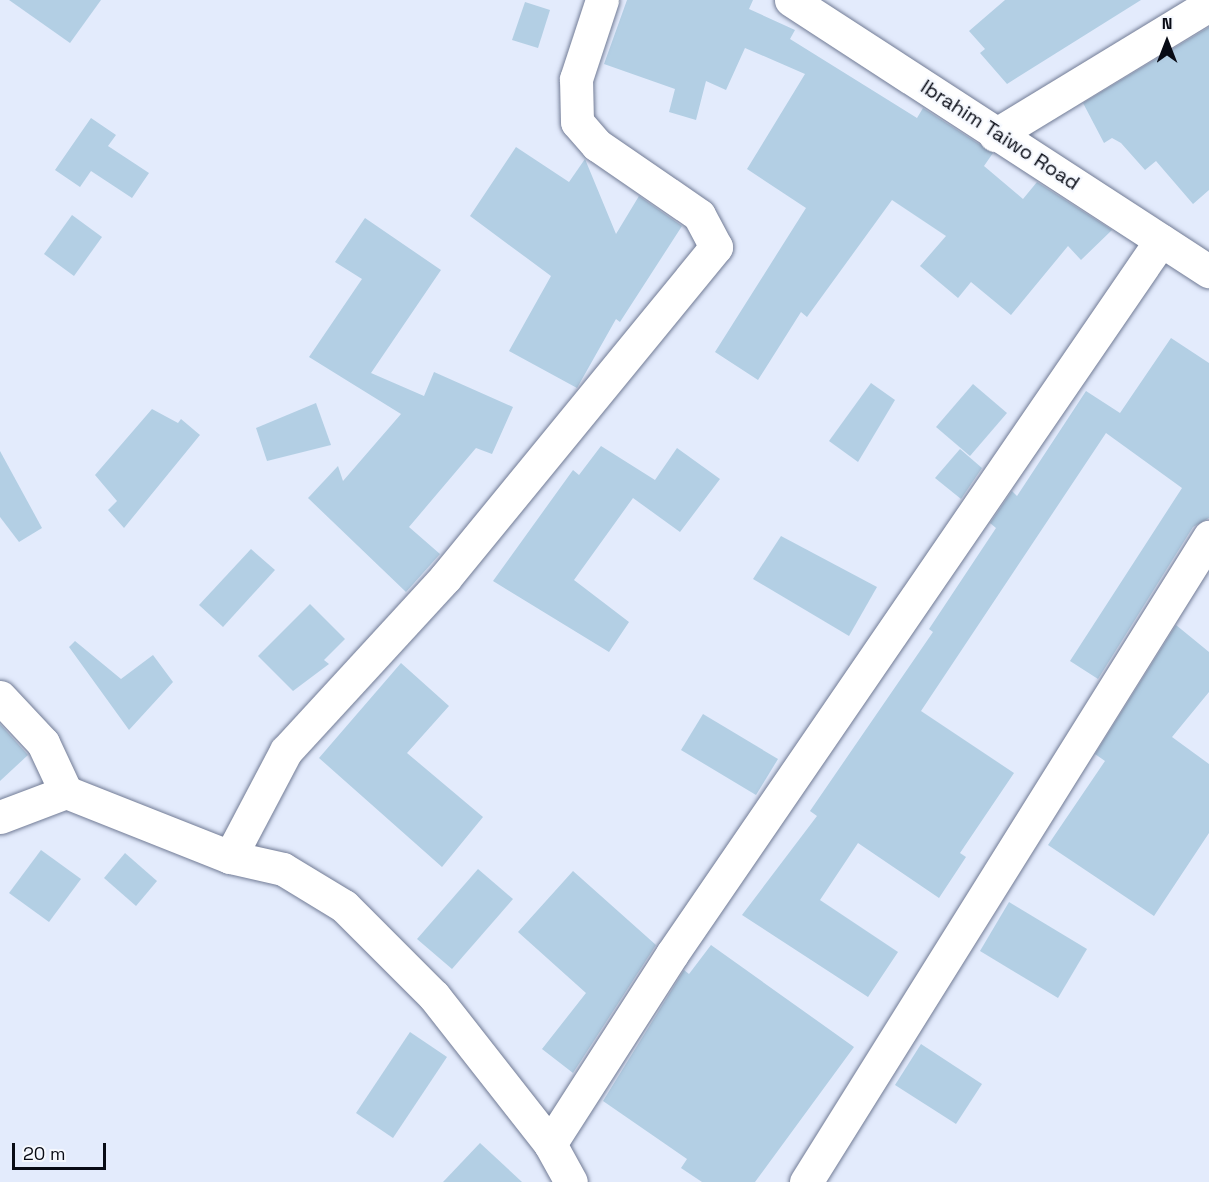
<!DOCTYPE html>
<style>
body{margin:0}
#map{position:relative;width:1209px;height:1182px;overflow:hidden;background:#e3ebfc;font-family:"Space Grotesk",sans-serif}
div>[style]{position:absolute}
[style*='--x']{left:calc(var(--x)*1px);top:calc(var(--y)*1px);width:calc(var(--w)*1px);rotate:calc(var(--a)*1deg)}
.building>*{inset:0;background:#b3cfe4}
.roads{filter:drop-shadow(0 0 2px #717b95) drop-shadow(0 0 2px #717b95)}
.minor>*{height:33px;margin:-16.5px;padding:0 16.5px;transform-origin:16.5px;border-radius:16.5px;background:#fff}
.secondary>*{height:33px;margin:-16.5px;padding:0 16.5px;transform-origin:16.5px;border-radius:16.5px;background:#fff}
span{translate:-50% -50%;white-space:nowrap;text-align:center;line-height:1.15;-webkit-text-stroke:4.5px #f5f8fe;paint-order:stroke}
.street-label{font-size:20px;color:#080b15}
.north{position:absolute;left:1137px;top:12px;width:60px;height:60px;-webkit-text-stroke:4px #f5f8fe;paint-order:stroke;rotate:0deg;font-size:16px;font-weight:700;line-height:24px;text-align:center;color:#080b15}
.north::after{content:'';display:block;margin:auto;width:21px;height:27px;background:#080b15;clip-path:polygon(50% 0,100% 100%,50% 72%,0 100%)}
.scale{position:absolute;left:12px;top:1143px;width:94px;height:27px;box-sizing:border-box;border:3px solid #080b15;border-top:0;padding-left:8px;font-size:18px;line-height:21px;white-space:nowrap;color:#080b15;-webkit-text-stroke:4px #f5f8fe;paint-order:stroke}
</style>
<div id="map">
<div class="building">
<i style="clip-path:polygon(9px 0,101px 0,70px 43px)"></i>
<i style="clip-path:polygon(627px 0,753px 0,749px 9px,795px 30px,790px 39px,917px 118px,923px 108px,993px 153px,984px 166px,1023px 199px,1037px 182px,1112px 230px,1081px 260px,1068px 246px,1011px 315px,971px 282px,958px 298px,920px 266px,946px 236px,892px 200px,807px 317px,801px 312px,758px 380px,715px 352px,806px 208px,747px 169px,805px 74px,745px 48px,726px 90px,706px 81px,696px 120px,669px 112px,675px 89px,604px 64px)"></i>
<i style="clip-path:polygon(1005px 0,1141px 0,1007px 84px,980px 53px,985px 49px,969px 31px)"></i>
<i style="clip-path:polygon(525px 2px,550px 10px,538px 48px,512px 40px)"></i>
<i style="clip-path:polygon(1209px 27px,1209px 190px,1193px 204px,1156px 161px,1145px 170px,1121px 143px,1112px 138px,1104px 143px,1083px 103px)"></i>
<i style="clip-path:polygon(91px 118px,116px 135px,108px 146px,149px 173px,132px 198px,91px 171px,80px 187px,55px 170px)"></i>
<i style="clip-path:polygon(516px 147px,569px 182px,585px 159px,616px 234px,639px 196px,682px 226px,620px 322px,616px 319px,577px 388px,509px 351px,551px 276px,470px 216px)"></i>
<i style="clip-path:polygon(72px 215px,102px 237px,74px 276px,44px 254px)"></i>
<i style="clip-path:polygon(365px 218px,441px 270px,371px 373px,424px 396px,434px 372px,513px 407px,492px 454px,476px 448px,409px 527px,440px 554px,406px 592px,308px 498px,338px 466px,343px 481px,401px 414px,309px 357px,362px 279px,335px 262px)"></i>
<i style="clip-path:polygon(1171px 338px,1209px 363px,1209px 518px,1193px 527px,1098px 679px,1070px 661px,1182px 488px,1106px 433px,921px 711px,1014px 773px,960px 853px,966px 857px,939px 898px,858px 843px,820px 900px,898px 952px,868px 997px,742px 915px,817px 816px,810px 811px,933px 632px,929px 629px,996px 528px,990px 523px,1012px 491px,1017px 496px,1086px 391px,1120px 413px)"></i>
<i style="clip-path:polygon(871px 383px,895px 400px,858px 462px,829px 441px)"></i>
<i style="clip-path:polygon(973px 384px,1007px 413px,970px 456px,936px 427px)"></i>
<i style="clip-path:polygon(316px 403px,331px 445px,267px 461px,256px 428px)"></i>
<i style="clip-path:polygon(152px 409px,178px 423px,181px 419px,200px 435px,124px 528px,108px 510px,117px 501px,95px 475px)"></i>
<i style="clip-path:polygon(601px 446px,655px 480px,677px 448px,720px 479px,680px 532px,633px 498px,574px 580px,629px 622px,609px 652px,493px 581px,573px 470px,579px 475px)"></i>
<i style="clip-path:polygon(960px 449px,982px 468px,961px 499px,935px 478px)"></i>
<i style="clip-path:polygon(0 451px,42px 528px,19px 542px,0 517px)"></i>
<i style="clip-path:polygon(781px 536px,877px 587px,849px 636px,753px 579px)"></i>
<i style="clip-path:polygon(251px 549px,275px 570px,223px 627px,199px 605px)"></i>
<i style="clip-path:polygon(310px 604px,345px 639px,324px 660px,329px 664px,293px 691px,258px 656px)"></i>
<i style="clip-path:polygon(1176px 625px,1209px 652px,1209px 692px,1172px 737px,1209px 764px,1209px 833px,1154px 916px,1048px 845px,1105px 761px,1095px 754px)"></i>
<i style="clip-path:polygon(75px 641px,121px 679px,153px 655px,173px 682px,129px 730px,69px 647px)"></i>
<i style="clip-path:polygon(401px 663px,449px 706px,407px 753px,483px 817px,442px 867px,319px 758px)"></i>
<i style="clip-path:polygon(703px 714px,778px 759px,756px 795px,681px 750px)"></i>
<i style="clip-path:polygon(0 724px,28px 755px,0 781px)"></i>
<i style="clip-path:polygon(41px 850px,81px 879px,49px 922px,9px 893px)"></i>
<i style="clip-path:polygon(125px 853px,157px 881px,136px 906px,104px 878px)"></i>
<i style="clip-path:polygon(478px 869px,513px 899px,452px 969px,417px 939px)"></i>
<i style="clip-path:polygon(573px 871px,656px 945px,573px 1073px,542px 1049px,586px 993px,518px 932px)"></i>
<i style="clip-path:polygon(1009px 902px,1087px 949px,1058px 998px,980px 951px)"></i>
<i style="clip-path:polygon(711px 945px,854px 1047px,755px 1182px,702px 1182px,681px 1168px,687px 1159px,603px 1101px,684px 970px,689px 974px)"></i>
<i style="clip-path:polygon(410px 1032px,447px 1057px,393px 1138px,356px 1113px)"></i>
<i style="clip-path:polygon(921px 1044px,982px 1084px,956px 1124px,895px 1085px)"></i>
<i style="clip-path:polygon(480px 1143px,522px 1182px,443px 1182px)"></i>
</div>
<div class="roads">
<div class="minor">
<i style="--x:995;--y:135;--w:250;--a:-31.3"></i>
<i style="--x:0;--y:697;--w:63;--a:46.9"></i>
<i style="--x:43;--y:743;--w:54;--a:64.9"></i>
<i style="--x:66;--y:792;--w:176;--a:21.6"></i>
<i style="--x:230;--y:857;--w:54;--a:12.8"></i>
<i style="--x:283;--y:869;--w:71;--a:31.2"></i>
<i style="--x:344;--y:906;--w:127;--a:45"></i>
<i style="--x:434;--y:996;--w:188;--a:51.9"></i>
<i style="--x:550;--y:1144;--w:43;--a:61.1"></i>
<i style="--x:0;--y:817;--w:71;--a:-20.7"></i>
<i style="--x:230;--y:857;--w:120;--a:-62.2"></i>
<i style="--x:286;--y:751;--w:235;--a:-47.4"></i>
<i style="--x:445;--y:578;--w:428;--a:-50.7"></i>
<i style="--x:716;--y:247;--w:36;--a:-118"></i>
<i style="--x:699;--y:215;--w:124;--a:-145.5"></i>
<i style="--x:597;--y:145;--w:30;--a:-131"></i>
<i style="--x:577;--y:122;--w:43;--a:-91.3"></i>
<i style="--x:576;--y:79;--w:83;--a:-71.8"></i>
<i style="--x:550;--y:1144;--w:226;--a:-57.3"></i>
<i style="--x:672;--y:954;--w:865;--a:-55.59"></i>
<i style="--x:806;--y:1182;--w:761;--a:-58"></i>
</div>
<div class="secondary">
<i style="--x:791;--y:0;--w:498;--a:33"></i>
</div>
</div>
<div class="street-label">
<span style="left:1000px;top:135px;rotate:33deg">Ibrahim Taiwo Road</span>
</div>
<div class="north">N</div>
<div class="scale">20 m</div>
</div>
